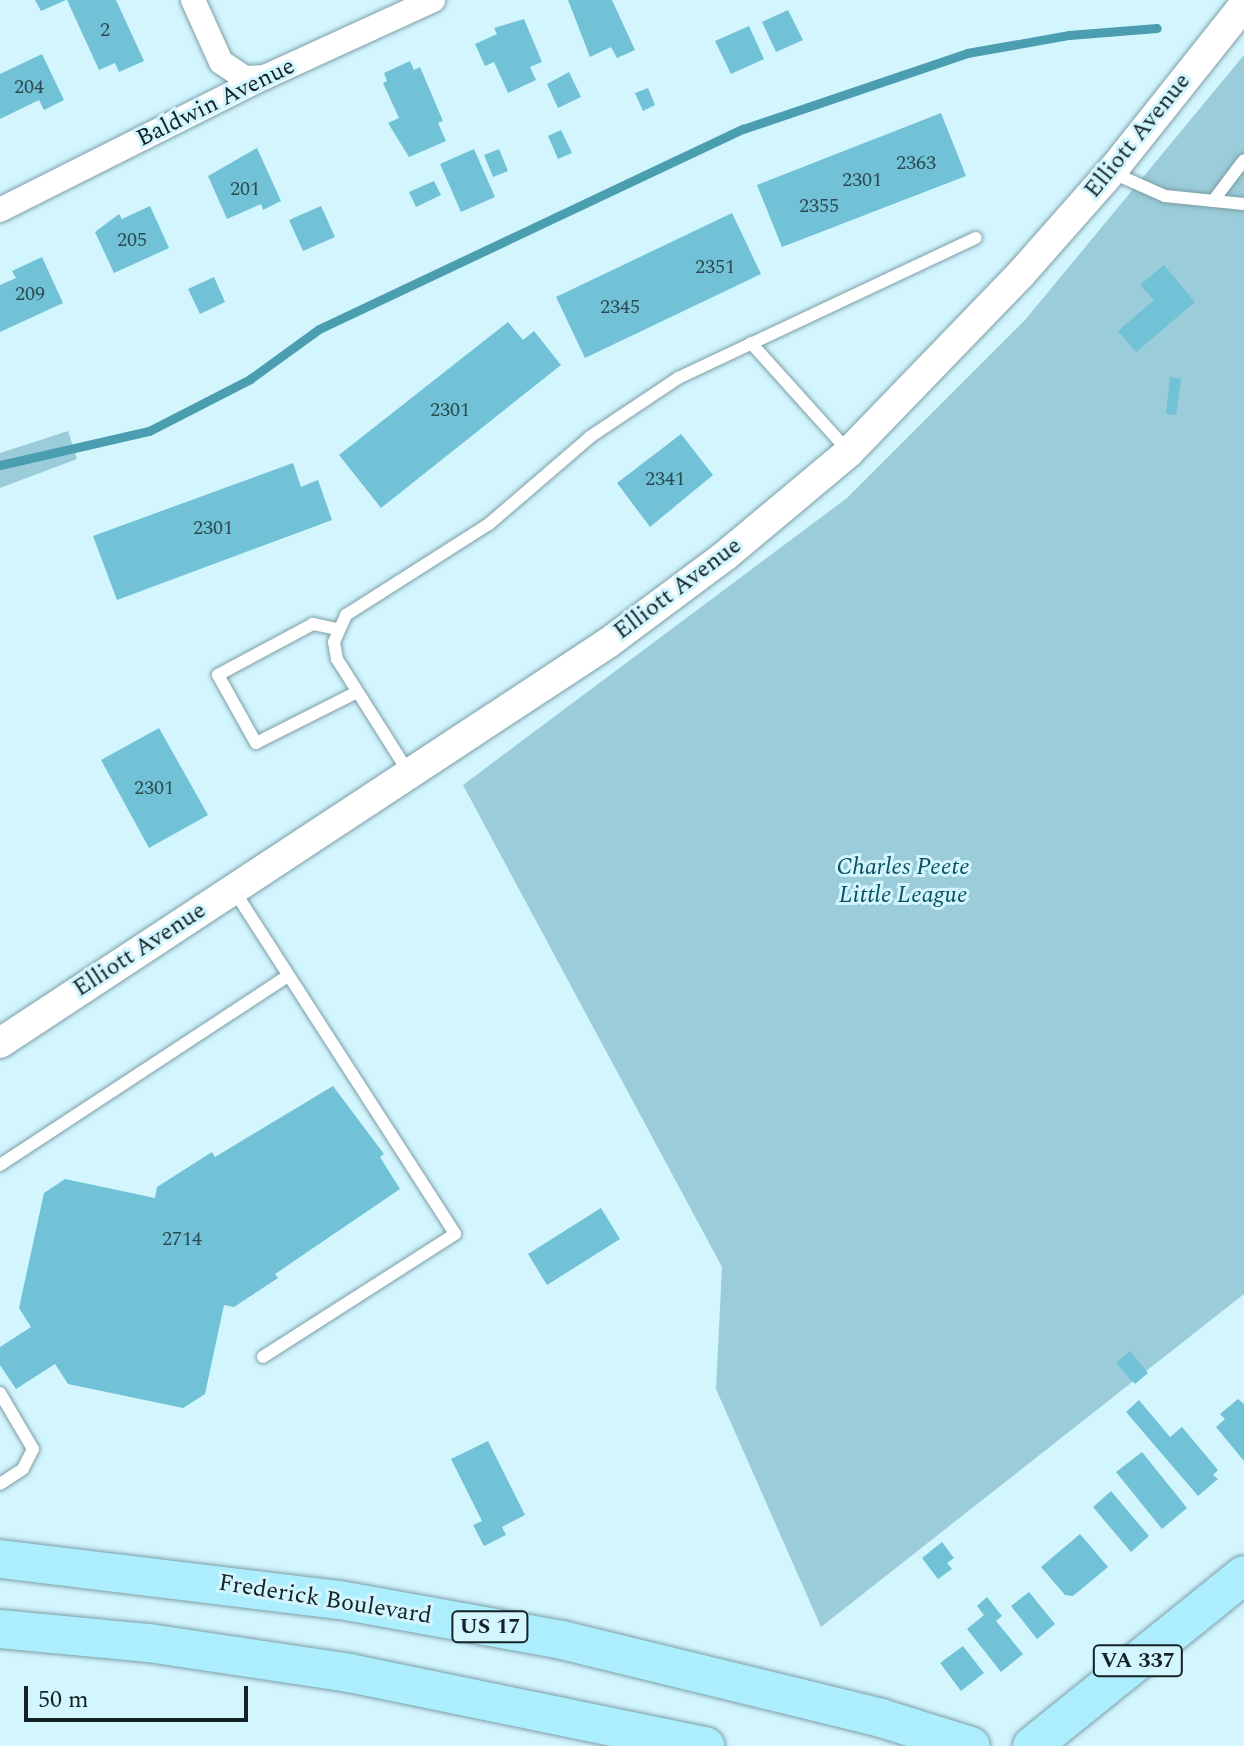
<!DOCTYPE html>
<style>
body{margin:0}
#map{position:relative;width:1244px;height:1746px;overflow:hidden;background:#d2f5fe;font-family:Spectral,serif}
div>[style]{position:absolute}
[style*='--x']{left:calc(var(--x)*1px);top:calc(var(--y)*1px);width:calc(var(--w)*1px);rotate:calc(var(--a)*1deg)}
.green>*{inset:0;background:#9accd9}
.stream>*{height:9px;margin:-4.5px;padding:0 4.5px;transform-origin:4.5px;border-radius:4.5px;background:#4b9db0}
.building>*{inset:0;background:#71c2d6}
.roads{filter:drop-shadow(0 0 2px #7d9ea6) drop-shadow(0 0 2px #7d9ea6)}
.service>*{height:12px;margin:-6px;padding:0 6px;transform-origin:6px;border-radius:6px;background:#fff}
.minor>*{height:24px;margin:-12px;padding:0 12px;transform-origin:12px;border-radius:12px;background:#fff}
.tertiary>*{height:30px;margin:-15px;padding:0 15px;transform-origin:15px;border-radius:15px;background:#fff}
.primary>*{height:38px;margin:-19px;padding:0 19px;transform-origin:19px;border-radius:19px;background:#aceefd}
span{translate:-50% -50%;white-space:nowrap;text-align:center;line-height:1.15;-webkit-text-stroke:6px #d2f5fe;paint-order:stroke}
.number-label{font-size:20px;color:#2c4a51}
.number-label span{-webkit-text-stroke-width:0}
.shield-label span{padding:2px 6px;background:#d2f5fe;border:2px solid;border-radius:6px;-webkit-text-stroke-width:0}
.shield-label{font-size:22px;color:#152225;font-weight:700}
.street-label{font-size:24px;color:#152225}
.park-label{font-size:24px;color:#07515f;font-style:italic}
.scale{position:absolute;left:24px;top:1686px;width:224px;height:36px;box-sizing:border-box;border:4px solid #152225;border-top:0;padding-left:10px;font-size:24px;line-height:28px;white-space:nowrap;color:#152225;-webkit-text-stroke:6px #d2f5fe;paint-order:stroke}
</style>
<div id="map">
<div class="green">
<i style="clip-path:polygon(1244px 55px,1244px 1294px,821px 1627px,716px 1389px,722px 1267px,463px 785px,847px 498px,1025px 320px)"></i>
<i style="clip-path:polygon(68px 431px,77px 459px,0 488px,0 453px)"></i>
</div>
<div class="stream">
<i style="--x:0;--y:465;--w:153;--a:-12.9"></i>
<i style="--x:149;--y:431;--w:114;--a:-27.2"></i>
<i style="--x:250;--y:379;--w:85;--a:-35.9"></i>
<i style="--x:319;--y:329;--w:469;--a:-25.3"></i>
<i style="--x:743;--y:129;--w:237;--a:-18.7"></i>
<i style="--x:967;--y:53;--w:104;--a:-10"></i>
<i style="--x:1069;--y:35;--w:88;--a:-4.5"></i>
</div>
<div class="building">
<i style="clip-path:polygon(35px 0,66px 0,41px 11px)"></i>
<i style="clip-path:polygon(67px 0,116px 0,144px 61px,119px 72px,115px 63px,99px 70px)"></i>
<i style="clip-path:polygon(568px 0,612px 0,635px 50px,617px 58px,611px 47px,590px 57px)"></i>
<i style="clip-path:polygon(788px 10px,803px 40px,776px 52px,762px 22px)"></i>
<i style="clip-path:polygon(524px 19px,542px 62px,530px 67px,536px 80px,508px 93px,494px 62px,485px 66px,475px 44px,497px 34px,494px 28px)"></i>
<i style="clip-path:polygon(749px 26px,764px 59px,731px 74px,715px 41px)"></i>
<i style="clip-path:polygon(42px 54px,64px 100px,44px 110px,39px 100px,0 119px,0 74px)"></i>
<i style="clip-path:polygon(410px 61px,414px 70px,420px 67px,443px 121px,438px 123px,446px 141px,409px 157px,388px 123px,399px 118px,383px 83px,387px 81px,384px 73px)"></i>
<i style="clip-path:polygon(569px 72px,581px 97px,558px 108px,547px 84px)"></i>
<i style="clip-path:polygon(648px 88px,655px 105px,643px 111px,635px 93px)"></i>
<i style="clip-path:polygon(941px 113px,966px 176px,782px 247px,757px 185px)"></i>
<i style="clip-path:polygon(561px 130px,572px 153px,558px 159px,548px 136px)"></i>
<i style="clip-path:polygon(257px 148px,281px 201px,263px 210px,261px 204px,227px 219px,208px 176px)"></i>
<i style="clip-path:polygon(474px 149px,495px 197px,461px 212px,440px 164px)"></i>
<i style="clip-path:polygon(499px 149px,508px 171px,493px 177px,484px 155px)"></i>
<i style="clip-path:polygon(434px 181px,441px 195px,416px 207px,409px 192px)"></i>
<i style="clip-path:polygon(150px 206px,169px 248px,114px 273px,95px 232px,119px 214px,122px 219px)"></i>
<i style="clip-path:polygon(321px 206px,335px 237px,303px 251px,289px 220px)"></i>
<i style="clip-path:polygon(732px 213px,761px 274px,585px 358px,556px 297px)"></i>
<i style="clip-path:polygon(42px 257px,63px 303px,0 332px,0 285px,16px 278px,12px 271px)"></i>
<i style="clip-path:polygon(1164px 265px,1195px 302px,1136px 352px,1118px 331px,1154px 300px,1140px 285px)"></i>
<i style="clip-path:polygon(214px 277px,225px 302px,200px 314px,188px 289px)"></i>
<i style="clip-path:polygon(508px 322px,523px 340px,534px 331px,561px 365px,381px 508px,339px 455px)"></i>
<i style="clip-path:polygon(1170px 377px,1181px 379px,1176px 415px,1166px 414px)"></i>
<i style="clip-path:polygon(681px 434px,713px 475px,650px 527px,617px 483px)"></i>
<i style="clip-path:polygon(293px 463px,301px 487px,318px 480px,332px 520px,117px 600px,93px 536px)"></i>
<i style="clip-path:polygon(159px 728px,208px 815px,149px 848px,101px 760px)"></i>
<i style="clip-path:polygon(333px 1086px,384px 1154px,380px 1157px,400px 1189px,275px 1274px,278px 1278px,234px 1307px,224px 1305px,205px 1394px,183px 1408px,68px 1384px,55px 1364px,16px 1389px,0 1365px,0 1347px,31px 1327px,19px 1308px,44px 1193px,65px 1179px,155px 1198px,157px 1187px,212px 1152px,215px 1157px)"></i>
<i style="clip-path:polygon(601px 1208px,620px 1239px,547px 1285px,528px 1254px)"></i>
<i style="clip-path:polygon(1130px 1351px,1148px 1373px,1135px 1384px,1116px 1363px)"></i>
<i style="clip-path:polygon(1238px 1399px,1244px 1404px,1244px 1461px,1216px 1427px,1225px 1419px,1220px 1414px)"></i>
<i style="clip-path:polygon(1139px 1400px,1170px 1437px,1182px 1427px,1218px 1470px,1213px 1475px,1218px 1479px,1198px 1496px,1126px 1412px)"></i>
<i style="clip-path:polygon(488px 1441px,525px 1515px,502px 1527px,506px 1535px,484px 1546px,473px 1525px,482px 1521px,451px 1459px)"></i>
<i style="clip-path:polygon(1142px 1452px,1187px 1508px,1162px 1529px,1116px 1472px)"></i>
<i style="clip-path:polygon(1111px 1491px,1149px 1536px,1131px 1552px,1093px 1507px)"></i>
<i style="clip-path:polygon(1080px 1534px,1108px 1567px,1073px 1596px,1065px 1595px,1041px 1567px)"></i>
<i style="clip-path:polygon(942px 1542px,954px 1558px,947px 1563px,952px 1569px,938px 1579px,922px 1558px)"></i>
<i style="clip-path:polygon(1029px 1592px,1055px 1624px,1037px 1639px,1011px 1606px)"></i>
<i style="clip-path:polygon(987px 1597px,1002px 1616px,996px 1621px,1023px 1654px,1001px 1672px,967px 1629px,984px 1615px,977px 1606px)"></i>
<i style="clip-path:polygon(963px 1646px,984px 1673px,961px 1691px,940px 1663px)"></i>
</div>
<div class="roads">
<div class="service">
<i style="--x:1111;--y:172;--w:59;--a:24"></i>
<i style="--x:1165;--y:196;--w:79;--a:5.8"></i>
<i style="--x:1213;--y:201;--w:51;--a:-52.9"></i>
<i style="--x:751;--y:343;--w:147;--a:48"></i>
<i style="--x:337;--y:629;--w:25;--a:-168"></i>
<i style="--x:313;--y:624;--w:108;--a:151.8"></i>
<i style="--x:218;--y:675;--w:78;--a:60.8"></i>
<i style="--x:256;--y:743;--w:113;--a:-26.8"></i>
<i style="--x:409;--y:773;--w:135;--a:-122.3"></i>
<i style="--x:337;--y:659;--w:17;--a:-100"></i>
<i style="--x:334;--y:642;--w:30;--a:-66"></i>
<i style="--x:346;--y:615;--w:169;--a:-32.5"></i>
<i style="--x:489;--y:524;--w:133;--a:-40.7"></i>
<i style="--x:590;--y:437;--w:106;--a:-33.8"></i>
<i style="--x:678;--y:378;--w:329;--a:-25.2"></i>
<i style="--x:233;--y:889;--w:410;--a:57.2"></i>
<i style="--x:455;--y:1234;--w:228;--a:147.4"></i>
<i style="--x:0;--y:1165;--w:344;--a:-33.3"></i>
<i style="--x:0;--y:1393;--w:65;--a:59.5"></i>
<i style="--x:33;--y:1449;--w:22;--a:117"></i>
<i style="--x:23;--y:1469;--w:27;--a:147"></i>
</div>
<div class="minor">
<i style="--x:193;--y:0;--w:68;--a:65.7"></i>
<i style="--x:221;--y:62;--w:29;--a:34"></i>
<i style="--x:245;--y:78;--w:20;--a:-3"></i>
<i style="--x:0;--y:210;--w:297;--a:-26.7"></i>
<i style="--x:265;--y:77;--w:185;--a:-24.6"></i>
</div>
<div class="tertiary">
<i style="--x:0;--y:1043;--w:728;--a:-33.34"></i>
<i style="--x:608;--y:643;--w:147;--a:-36.7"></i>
<i style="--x:726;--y:555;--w:160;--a:-39.9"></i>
<i style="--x:849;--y:452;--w:246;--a:-46"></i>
<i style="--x:1020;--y:275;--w:145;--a:-48.6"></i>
<i style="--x:1116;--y:166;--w:206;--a:-51.5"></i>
</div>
<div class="primary">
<i style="--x:0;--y:1559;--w:342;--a:6.9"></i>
<i style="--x:340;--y:1600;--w:226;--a:10.2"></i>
<i style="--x:562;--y:1640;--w:328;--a:13.7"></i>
<i style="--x:881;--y:1718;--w:94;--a:17.3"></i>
<i style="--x:0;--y:1629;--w:150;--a:5.4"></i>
<i style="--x:149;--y:1643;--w:202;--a:8.5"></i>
<i style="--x:349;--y:1673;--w:364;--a:11.6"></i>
<i style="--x:1032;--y:1746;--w:272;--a:-38.9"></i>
</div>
</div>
<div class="number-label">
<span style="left:105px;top:30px">2</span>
<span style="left:29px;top:87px">204</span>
<span style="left:916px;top:163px">2363</span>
<span style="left:862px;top:180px">2301</span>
<span style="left:245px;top:189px">201</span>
<span style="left:819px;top:206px">2355</span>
<span style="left:132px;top:240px">205</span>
<span style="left:715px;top:267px">2351</span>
<span style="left:30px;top:294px">209</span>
<span style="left:620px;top:307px">2345</span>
<span style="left:450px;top:410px">2301</span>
<span style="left:665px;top:479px">2341</span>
<span style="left:213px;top:528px">2301</span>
<span style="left:154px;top:788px">2301</span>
<span style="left:182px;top:1239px">2714</span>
</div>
<div class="shield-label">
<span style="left:490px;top:1627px">US 17</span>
<span style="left:1138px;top:1661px">VA 337</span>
</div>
<div class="street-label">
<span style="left:216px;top:103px;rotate:-26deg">Baldwin Avenue</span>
<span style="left:1138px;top:136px;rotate:-51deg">Elliott Avenue</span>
<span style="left:678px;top:589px;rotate:-37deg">Elliott Avenue</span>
<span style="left:140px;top:950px;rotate:-33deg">Elliott Avenue</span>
<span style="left:325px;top:1600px;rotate:9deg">Frederick Boulevard</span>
</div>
<div class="park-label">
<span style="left:903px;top:882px">Charles Peete<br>Little League</span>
</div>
<div class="scale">50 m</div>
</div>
